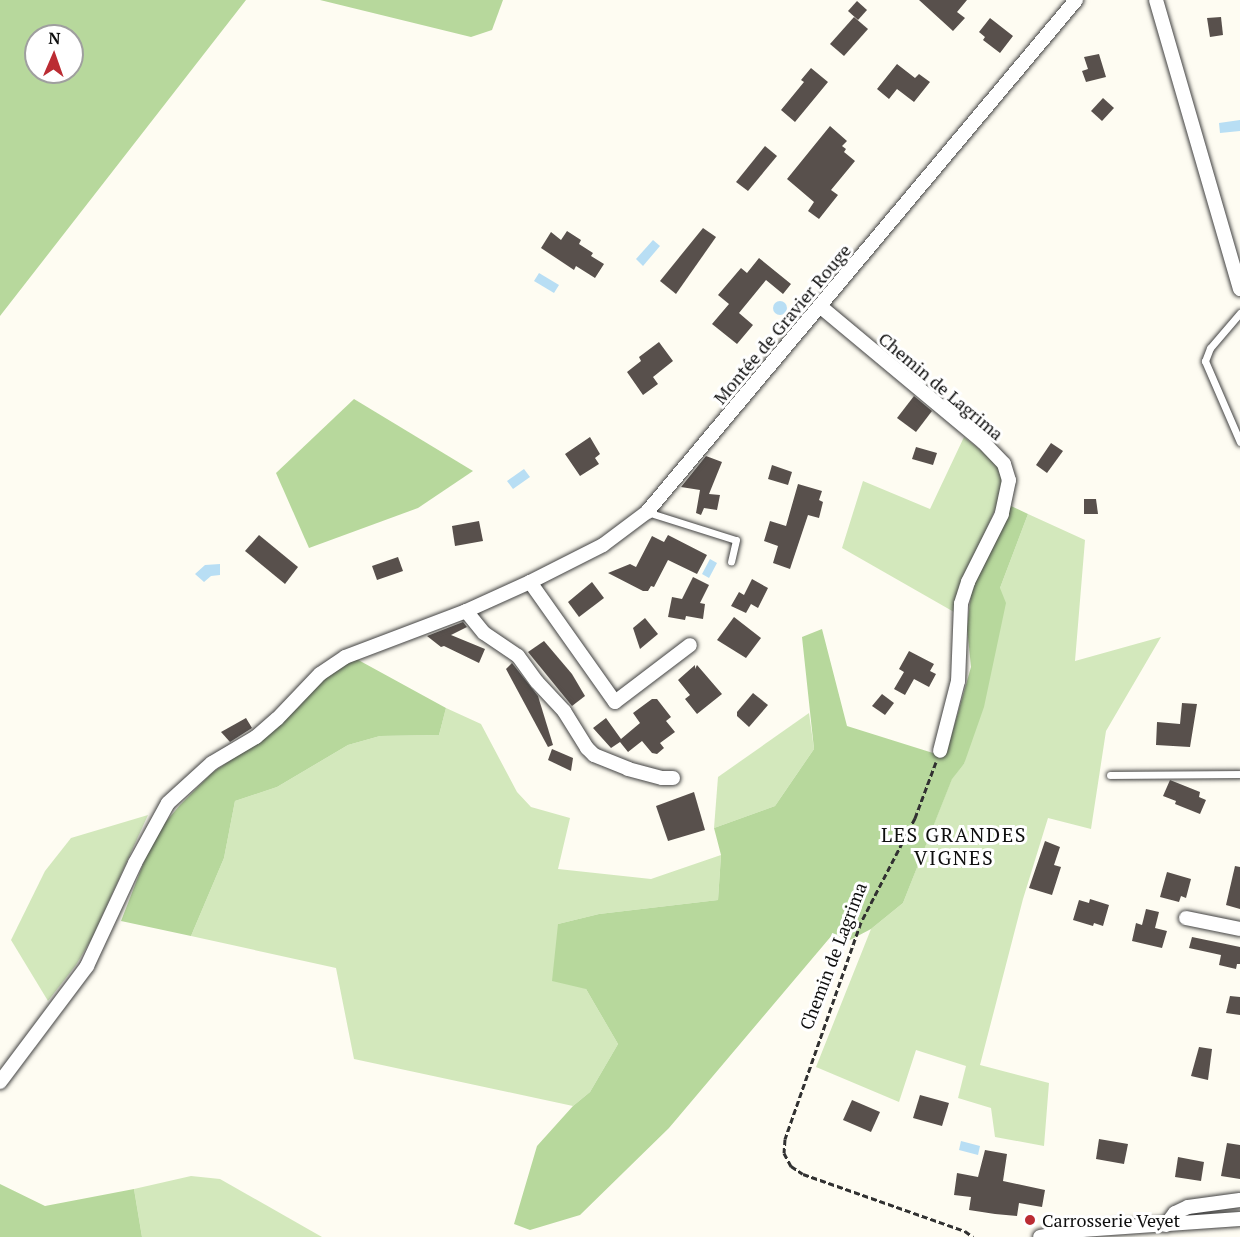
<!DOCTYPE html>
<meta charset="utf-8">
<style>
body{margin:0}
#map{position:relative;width:1240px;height:1237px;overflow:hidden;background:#fefcf2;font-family:"PT Serif",serif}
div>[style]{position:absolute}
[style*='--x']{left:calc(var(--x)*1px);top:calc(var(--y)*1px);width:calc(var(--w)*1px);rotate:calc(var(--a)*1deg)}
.green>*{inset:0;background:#d3e8bc}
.forest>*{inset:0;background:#b7d89c}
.water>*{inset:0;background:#b8def4}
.round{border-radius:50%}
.building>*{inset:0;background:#58504c}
.path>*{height:3px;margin-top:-1.5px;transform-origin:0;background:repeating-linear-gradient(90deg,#313131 0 6px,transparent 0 9px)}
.roads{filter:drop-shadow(0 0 2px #424242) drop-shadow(0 0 2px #424242)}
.lane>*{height:7px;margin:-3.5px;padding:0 3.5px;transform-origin:3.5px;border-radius:3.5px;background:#fff}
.street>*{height:14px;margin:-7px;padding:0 7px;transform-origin:7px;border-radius:7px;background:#fff}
.dots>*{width:16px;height:16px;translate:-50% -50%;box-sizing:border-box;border:3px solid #fff;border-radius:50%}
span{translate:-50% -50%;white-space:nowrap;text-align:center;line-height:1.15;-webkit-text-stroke:6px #fff;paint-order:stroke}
.street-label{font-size:18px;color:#0f0f0f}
.poi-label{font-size:18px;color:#0f0f0f}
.left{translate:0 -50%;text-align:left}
.neighbourhood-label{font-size:20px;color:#0f0f0f;letter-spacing:1.5px}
.north{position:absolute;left:24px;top:24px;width:60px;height:60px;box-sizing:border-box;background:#fff;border:2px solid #9f9f9f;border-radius:50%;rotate:2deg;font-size:16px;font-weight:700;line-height:24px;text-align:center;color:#0f0f0f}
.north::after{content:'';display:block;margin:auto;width:21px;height:27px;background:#bb2c33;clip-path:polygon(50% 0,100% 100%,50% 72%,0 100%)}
</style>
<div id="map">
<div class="green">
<i style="clip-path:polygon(964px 437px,997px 463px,1005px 487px,960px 589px,954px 612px,842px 548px,863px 481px,930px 509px)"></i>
<i style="clip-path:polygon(1028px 514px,1085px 540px,1075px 661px,1161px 637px,1106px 731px,1091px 829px,1048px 818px,1023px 899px,980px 1065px,1049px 1083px,1044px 1146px,995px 1137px,991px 1108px,958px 1098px,966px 1066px,916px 1050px,899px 1102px,816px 1067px,871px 929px,903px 903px,952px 778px,964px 764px,1000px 588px)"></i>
<i style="clip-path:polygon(446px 708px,481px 724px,517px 792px,531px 807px,570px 818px,558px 869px,651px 879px,721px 855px,718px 900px,599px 914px,558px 924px,586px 989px,618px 1044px,590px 1092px,573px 1106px,354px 1059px,336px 968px,191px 936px,224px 858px,235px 801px,277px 787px,348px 745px,380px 736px,439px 735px)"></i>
<i style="clip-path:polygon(809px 713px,814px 749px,775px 806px,714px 828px,718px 777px)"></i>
<i style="clip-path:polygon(148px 815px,92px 938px,76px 965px,48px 1001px,11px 940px,45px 871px,71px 838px)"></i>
<i style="clip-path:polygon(191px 1176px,220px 1179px,322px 1237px,142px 1237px,134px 1189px)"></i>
</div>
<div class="forest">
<i style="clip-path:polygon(evenodd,0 0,246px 0,0 316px,0 0,36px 36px,72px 36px,72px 72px,36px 72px,36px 36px)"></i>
<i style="clip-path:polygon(320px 0,503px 0,492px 30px,471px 37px)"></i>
<i style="clip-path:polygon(354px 399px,473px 471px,418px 508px,309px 548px,276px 473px)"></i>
<i style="clip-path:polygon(1011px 506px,1028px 514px,1000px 588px,1006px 603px,984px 707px,964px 764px,952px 779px,903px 903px,871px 929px,850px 940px,833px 934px,669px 1128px,580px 1215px,530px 1230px,514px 1224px,537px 1146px,573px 1106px,590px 1092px,618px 1044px,586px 989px,552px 981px,558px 924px,599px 914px,718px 900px,721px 855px,714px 828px,775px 806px,814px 749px,802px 637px,822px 629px,847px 726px,933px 753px,948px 748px,971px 667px,967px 627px,972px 587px)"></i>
<i style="clip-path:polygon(351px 656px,446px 708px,439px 735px,380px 736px,348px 745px,277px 787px,235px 801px,224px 858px,191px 936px,121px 921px,149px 849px,164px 824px,180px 805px,212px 773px,238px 755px)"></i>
<i style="clip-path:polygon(0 1184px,45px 1206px,134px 1189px,142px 1237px,0 1237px)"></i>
</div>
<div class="water">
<i style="clip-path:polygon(1240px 120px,1240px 131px,1220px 133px,1219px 123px)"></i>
<i style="clip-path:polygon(653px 240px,660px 246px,643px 266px,636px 259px)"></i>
<i style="clip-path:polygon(539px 273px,559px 285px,554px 293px,534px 281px)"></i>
<i class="round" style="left:773px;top:301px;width:14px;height:14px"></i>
<i style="clip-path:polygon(524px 469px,530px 477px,513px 489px,507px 481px)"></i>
<i style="clip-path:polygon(710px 559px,717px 563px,709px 578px,702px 574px)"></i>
<i style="clip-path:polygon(220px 564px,220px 575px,211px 576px,204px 582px,195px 574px,205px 565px)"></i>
<i style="clip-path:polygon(961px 1141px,980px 1146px,978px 1155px,959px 1150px)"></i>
</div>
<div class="building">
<i style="clip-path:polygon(919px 0,967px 0,957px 12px,965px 18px,953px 31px)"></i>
<i style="clip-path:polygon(857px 1px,867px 10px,858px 20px,848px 11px)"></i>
<i style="clip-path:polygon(854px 17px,868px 29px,844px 56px,830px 44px)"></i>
<i style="clip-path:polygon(1221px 17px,1223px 35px,1210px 37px,1207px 18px)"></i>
<i style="clip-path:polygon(990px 18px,1013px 36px,1000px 53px,983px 40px,985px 37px,979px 32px)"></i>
<i style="clip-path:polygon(1099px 54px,1106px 77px,1086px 82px,1082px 71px,1088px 69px,1084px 57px)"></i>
<i style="clip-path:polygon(897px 64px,915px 78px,919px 74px,930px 82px,914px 102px,897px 89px,889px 99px,877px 89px)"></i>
<i style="clip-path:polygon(811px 68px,828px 82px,795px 122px,781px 110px,804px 82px,801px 80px)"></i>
<i style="clip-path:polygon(1103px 98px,1114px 108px,1102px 121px,1091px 111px)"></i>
<i style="clip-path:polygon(830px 126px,847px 141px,842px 146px,846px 149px,844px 152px,855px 161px,831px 190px,838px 195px,819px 219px,808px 211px,814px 202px,787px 179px)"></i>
<i style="clip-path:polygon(765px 146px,777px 156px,748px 191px,736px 182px)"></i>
<i style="clip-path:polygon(703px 228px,716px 237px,676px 294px,660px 281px)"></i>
<i style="clip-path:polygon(567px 231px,581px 240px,579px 244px,593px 253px,591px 256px,604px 264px,595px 278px,576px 266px,574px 270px,541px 248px,551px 232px,561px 240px)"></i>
<i style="clip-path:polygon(759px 258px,791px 284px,783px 294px,766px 280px,739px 313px,753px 325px,737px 344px,712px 324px,729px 304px,718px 295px,741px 268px,747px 273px)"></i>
<i style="clip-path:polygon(659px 342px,673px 361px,653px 377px,658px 384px,643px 395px,627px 372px,641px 361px,639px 357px)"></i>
<i style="clip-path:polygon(914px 396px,932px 411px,916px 432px,897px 418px)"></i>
<i style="clip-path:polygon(590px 437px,600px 454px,595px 458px,599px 464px,580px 476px,565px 454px)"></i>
<i style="clip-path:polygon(1051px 443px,1063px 451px,1047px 473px,1036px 465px)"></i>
<i style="clip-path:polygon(916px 447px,937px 453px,933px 465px,912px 459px)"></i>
<i style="clip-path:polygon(706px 456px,722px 462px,709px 494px,720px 495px,717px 510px,704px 508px,701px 515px,696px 513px,700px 490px,681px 487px)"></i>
<i style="clip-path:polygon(772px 465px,792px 472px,788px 485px,768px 479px)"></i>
<i style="clip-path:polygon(798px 484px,822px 491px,819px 500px,823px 502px,819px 518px,808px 515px,790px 569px,773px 563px,778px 546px,764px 541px,770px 521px,786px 526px)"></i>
<i style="clip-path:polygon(1084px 499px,1096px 499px,1098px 514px,1084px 514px)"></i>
<i style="clip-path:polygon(479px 521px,483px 541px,455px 546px,452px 526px)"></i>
<i style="clip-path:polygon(259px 535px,298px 567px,285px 584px,245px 551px)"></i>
<i style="clip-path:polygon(668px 535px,707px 555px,697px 574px,668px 560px,654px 587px,651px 586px,648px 591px,643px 591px,608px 573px,630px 564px,636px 567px,652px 536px,664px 542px)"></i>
<i style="clip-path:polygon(398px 557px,403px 571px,377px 580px,372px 566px)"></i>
<i style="clip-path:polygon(693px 577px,709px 585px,700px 603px,705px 604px,703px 619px,686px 616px,685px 620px,668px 617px,672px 597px,682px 599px)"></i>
<i style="clip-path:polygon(752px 579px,768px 588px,758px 608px,751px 604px,746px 613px,731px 606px,739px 592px,744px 595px)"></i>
<i style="clip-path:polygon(592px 582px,604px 598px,579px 617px,568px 602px)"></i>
<i style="clip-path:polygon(734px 617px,761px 638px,746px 658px,717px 640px)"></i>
<i style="clip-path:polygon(645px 618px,658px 634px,640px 649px,633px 628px)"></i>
<i style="clip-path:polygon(463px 622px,467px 627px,451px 635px,485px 649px,479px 663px,444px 646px,441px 647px,427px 636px)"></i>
<i style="clip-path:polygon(544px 641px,572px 674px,585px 696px,572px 706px,528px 652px)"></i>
<i style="clip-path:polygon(909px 651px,934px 664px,930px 671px,936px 674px,929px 687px,914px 679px,905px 695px,894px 689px,904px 672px,899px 669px)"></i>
<i style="clip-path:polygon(512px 663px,538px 696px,553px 745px,548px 747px,506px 669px)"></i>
<i style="clip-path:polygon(695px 665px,695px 669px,697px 665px,722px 694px,697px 714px,685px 699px,690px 695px,678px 680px)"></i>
<i style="clip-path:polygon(753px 693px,768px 705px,749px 727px,737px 716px,737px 712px)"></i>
<i style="clip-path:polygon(882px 694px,894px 703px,885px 715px,872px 706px)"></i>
<i style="clip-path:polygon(652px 699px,657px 699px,671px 717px,666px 721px,675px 732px,660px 743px,664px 748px,657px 754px,652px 753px,642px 741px,628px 752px,620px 742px,611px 748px,593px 728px,606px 718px,621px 739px,640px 723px,633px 713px)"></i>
<i style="clip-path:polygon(1182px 703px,1197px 704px,1190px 747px,1156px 745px,1157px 722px,1180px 724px)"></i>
<i style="clip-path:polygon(246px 718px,252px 728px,230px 742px,221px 732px)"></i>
<i style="clip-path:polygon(552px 749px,573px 758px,571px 771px,548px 760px)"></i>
<i style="clip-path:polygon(1170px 780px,1200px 792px,1199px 797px,1206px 800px,1200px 814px,1175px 804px,1176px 801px,1163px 796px)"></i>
<i style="clip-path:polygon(694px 792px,705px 830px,668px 841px,656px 806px)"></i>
<i style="clip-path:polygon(1045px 841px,1060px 847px,1054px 865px,1061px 867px,1052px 895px,1029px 888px)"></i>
<i style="clip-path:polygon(1235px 866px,1240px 867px,1240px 909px,1226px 905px)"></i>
<i style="clip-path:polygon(1167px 872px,1191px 879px,1186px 898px,1181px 896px,1179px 902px,1160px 897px)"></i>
<i style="clip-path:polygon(1090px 899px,1109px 905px,1103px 926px,1094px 923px,1093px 926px,1073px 920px,1079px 900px,1089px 903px)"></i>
<i style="clip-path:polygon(1146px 909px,1159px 912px,1155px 928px,1167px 931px,1162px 948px,1132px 941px,1136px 923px,1142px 925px)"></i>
<i style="clip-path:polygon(1192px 937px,1240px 947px,1240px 964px,1237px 964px,1236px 969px,1219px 965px,1221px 955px,1189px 948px)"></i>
<i style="clip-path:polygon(1230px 996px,1240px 997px,1240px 1015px,1226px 1013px)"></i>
<i style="clip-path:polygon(1199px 1047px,1212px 1049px,1208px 1080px,1191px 1076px)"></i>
<i style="clip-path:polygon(920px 1095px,949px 1103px,942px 1126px,913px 1118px)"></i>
<i style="clip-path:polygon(852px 1100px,880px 1112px,871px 1132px,843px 1120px)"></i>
<i style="clip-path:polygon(1099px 1139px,1128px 1144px,1124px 1164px,1096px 1159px)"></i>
<i style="clip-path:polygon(1227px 1143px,1240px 1145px,1240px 1179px,1221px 1176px)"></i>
<i style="clip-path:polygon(985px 1150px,1007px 1154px,1003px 1181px,1045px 1190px,1042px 1207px,1019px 1203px,1017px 1216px,995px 1214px,969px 1210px,971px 1197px,954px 1195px,957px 1173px,978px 1177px)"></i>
<i style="clip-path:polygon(1178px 1157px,1204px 1162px,1201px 1181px,1175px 1177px)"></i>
</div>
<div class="path">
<i style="--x:936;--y:762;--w:60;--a:110.6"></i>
<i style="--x:915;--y:818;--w:117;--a:117.4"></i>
<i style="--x:861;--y:922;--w:230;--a:109.3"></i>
<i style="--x:785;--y:1139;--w:14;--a:94"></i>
<i style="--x:784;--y:1153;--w:15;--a:62"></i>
<i style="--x:791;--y:1166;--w:14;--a:34"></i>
<i style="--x:803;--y:1174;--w:172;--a:19.4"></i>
<i style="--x:965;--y:1231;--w:10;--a:37"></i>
</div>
<div class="roads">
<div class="lane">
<i style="--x:1240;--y:313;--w:46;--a:130.6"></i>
<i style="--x:1210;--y:348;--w:14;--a:111"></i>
<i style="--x:1205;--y:361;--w:88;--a:66.6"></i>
<i style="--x:647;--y:512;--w:93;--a:17.5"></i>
<i style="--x:736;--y:540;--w:22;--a:103"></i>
<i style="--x:1110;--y:775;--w:130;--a:-0.4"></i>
</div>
<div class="street">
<i style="--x:1156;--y:0;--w:301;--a:73.8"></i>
<i style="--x:821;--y:307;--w:211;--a:39.8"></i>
<i style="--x:983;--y:442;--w:30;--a:46"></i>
<i style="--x:1004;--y:464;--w:17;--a:73"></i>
<i style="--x:1009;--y:480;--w:35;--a:102"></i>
<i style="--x:1002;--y:514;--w:76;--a:116.6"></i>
<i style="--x:968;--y:582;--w:23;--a:108"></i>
<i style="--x:961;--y:604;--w:77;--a:92.2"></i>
<i style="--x:958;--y:681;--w:72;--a:104.4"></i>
<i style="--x:530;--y:582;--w:147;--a:54.7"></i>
<i style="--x:615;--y:702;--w:94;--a:-37.2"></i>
<i style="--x:466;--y:611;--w:28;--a:51"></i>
<i style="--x:484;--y:633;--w:41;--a:34.1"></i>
<i style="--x:518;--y:656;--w:32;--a:54"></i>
<i style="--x:537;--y:682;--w:40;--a:47"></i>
<i style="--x:564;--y:711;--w:44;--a:58.1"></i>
<i style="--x:587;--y:748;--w:10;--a:45"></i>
<i style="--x:594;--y:755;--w:37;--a:22"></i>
<i style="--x:628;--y:769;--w:35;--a:15"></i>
<i style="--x:662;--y:778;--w:11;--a:0"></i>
<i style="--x:1186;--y:918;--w:55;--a:11.5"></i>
<i style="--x:0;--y:1082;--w:145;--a:-53.1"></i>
<i style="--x:87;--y:966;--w:114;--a:-65"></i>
<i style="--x:135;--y:863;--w:68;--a:-61.2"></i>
<i style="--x:168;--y:803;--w:59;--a:-42.3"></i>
<i style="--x:212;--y:763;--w:51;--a:-30.6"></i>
<i style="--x:256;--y:737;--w:28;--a:-41"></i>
<i style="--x:277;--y:719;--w:62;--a:-46.3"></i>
<i style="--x:320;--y:674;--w:30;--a:-34"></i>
<i style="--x:345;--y:657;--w:129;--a:-20.8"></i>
<i style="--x:466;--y:611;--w:70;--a:-24.4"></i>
<i style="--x:530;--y:582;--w:82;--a:-26.9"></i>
<i style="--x:603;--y:545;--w:55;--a:-36.9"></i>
<i style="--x:647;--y:512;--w:668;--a:-50.04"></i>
<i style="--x:1166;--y:1225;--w:15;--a:-53"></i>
<i style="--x:1175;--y:1213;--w:14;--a:-25"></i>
<i style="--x:1188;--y:1207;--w:52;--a:-7.7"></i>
<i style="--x:1040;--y:1237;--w:43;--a:-9.5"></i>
<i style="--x:1082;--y:1230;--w:158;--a:-4"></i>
</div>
</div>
<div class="dots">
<i style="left:1030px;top:1220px;background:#bb2c33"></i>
</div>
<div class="street-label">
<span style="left:782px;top:324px;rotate:-50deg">Montée de Gravier Rouge</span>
<span style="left:941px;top:386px;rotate:40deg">Chemin de Lagrima</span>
<span style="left:833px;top:956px;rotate:-69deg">Chemin de Lagrima</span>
</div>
<div class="poi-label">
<span class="left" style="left:1042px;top:1220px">Carrosserie Veyet</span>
</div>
<div class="neighbourhood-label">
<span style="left:954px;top:846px">LES GRANDES<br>VIGNES</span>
</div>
<div class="north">N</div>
</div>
